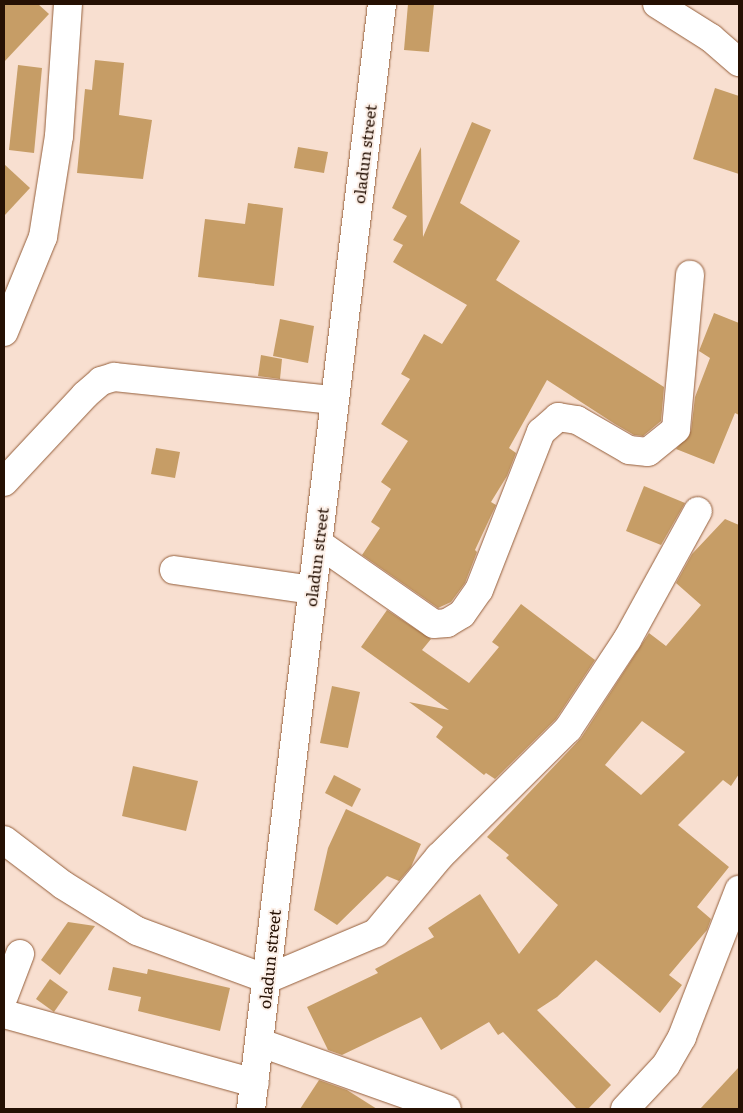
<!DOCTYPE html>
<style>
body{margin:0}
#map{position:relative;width:743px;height:1113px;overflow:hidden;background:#f8dfd0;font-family:Literata,serif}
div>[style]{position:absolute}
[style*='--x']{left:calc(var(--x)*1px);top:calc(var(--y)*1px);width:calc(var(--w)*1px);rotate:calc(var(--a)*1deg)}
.building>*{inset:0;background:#c69d66}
.roads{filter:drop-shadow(0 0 1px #945e3a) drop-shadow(0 0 1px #945e3a)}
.street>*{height:28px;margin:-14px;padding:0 14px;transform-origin:14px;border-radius:14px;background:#fff}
span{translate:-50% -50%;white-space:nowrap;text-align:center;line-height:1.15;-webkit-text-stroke:4px #fcefe7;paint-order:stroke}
.street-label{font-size:16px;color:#251003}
.frame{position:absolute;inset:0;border:5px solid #251003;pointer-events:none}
</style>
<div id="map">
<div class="building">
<i style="clip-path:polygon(4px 4px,38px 4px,49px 14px,4px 62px)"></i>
<i style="clip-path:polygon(408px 4px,434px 4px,429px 52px,404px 50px)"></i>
<i style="clip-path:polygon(95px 60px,124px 63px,119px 115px,152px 120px,143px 179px,77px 173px,85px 89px,92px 90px)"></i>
<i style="clip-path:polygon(18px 65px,42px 68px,34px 153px,9px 150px)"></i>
<i style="clip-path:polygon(715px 88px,739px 96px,739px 174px,693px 159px)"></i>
<i style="clip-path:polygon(472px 122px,491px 130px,460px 203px,520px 241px,496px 280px,664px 387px,661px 421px,643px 436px,634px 435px,615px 424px,547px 380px,509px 448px,516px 453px,507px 476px,491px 502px,496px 505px,475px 550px,477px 552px,465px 583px,451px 602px,438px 608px,362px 555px,380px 528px,371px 522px,391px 489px,381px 482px,408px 441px,381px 424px,410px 379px,401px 374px,424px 334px,442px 344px,467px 305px,393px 262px,403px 245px,393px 240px,407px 216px,392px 208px,421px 147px,423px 237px)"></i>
<i style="clip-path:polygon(298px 147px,328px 152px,324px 173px,294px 168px)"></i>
<i style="clip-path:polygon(4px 164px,30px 188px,4px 216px)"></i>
<i style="clip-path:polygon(248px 203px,283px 208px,274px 286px,198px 277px,205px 219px,245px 224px)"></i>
<i style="clip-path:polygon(714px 313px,739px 323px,739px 415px,735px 413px,714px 464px,676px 449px,691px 431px,695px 397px,710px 358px,699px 351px)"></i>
<i style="clip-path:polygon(280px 319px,314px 326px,308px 363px,273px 356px)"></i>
<i style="clip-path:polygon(261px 355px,282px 359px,280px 379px,258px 376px)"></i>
<i style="clip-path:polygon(156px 448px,180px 452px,175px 478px,151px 474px)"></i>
<i style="clip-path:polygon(644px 486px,685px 503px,661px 545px,626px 531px)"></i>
<i style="clip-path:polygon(evenodd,725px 519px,739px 525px,739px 774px,731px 786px,723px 780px,678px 825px,729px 867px,697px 907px,711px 919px,707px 930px,669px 975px,682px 985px,660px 1013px,596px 960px,557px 997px,537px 1010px,611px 1085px,588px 1109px,577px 1109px,503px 1032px,498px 1035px,489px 1022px,441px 1050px,421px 1017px,342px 1055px,328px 1050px,307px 1007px,378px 973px,375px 969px,434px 937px,428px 928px,480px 894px,519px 954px,558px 905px,506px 858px,509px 855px,487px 837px,581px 738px,649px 633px,666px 646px,701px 605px,676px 583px,692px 554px,725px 519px,642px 721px,685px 752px,641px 795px,605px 765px,642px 721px)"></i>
<i style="clip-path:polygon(521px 604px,595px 660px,556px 719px,495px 779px,486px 773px,484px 775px,436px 737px,443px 727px,409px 702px,449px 710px,361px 647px,387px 610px,431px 639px,422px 650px,469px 683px,499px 647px,492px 642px)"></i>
<i style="clip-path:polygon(332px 686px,360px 692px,348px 748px,320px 743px)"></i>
<i style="clip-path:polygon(133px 766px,198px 781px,186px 831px,122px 816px)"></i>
<i style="clip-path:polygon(334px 775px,361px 789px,352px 807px,325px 793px)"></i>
<i style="clip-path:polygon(346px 809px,421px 844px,411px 867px,399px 881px,387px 876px,337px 925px,314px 910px,328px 848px)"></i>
<i style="clip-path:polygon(68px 922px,95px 926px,60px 975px,41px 960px)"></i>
<i style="clip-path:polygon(113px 967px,147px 974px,148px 969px,230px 988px,220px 1031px,138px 1011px,141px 997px,108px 990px)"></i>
<i style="clip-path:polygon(50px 979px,68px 992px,54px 1012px,36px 999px)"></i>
<i style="clip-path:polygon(739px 1067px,739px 1109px,700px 1109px)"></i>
<i style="clip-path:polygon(319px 1080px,347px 1090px,377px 1109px,300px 1109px)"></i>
</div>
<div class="roads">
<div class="street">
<i style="--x:657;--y:4;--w:64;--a:32.2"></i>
<i style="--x:711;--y:38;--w:37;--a:41"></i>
<i style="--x:4;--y:332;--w:103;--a:-67.7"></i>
<i style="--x:43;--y:237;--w:102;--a:-81"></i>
<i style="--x:59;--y:136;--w:132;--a:-86.1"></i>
<i style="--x:4;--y:482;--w:119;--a:-47"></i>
<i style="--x:85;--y:395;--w:21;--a:-41"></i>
<i style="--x:101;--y:381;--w:14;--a:-17"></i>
<i style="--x:114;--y:377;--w:221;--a:6"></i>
<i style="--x:318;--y:543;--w:141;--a:34.9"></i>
<i style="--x:434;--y:624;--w:13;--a:-4"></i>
<i style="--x:447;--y:623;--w:17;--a:-31"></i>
<i style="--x:462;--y:614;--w:29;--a:-55"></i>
<i style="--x:479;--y:590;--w:170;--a:-68.6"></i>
<i style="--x:541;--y:432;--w:23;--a:-41"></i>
<i style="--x:558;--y:417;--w:19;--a:9"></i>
<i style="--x:577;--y:420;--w:60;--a:30"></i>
<i style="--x:629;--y:450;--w:19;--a:6"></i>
<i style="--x:648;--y:452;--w:36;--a:-39"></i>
<i style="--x:676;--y:429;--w:155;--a:-84.8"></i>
<i style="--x:174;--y:570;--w:139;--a:8.2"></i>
<i style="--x:4;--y:840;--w:74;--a:37.3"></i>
<i style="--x:63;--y:885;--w:87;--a:31.9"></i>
<i style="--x:137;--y:931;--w:139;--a:20.3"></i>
<i style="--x:267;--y:979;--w:118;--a:-22.9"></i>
<i style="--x:376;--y:933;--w:99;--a:-50.3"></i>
<i style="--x:439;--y:857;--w:182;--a:-44.8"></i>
<i style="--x:568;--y:729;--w:107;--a:-56.5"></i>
<i style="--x:627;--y:640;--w:147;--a:-61.2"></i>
<i style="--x:4;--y:996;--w:45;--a:-69.1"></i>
<i style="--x:4;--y:1014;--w:260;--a:15.4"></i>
<i style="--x:261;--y:1043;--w:197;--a:19.5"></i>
<i style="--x:251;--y:1109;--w:1113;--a:-83.24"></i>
<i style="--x:625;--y:1109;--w:60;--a:-47"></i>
<i style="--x:666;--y:1065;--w:32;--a:-60"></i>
<i style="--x:682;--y:1037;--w:158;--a:-68.8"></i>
</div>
</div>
<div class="street-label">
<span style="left:364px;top:154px;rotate:-83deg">oladun street</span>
<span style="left:316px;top:557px;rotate:-83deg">oladun street</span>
<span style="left:269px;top:959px;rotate:-84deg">oladun street</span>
</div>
<div class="frame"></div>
</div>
